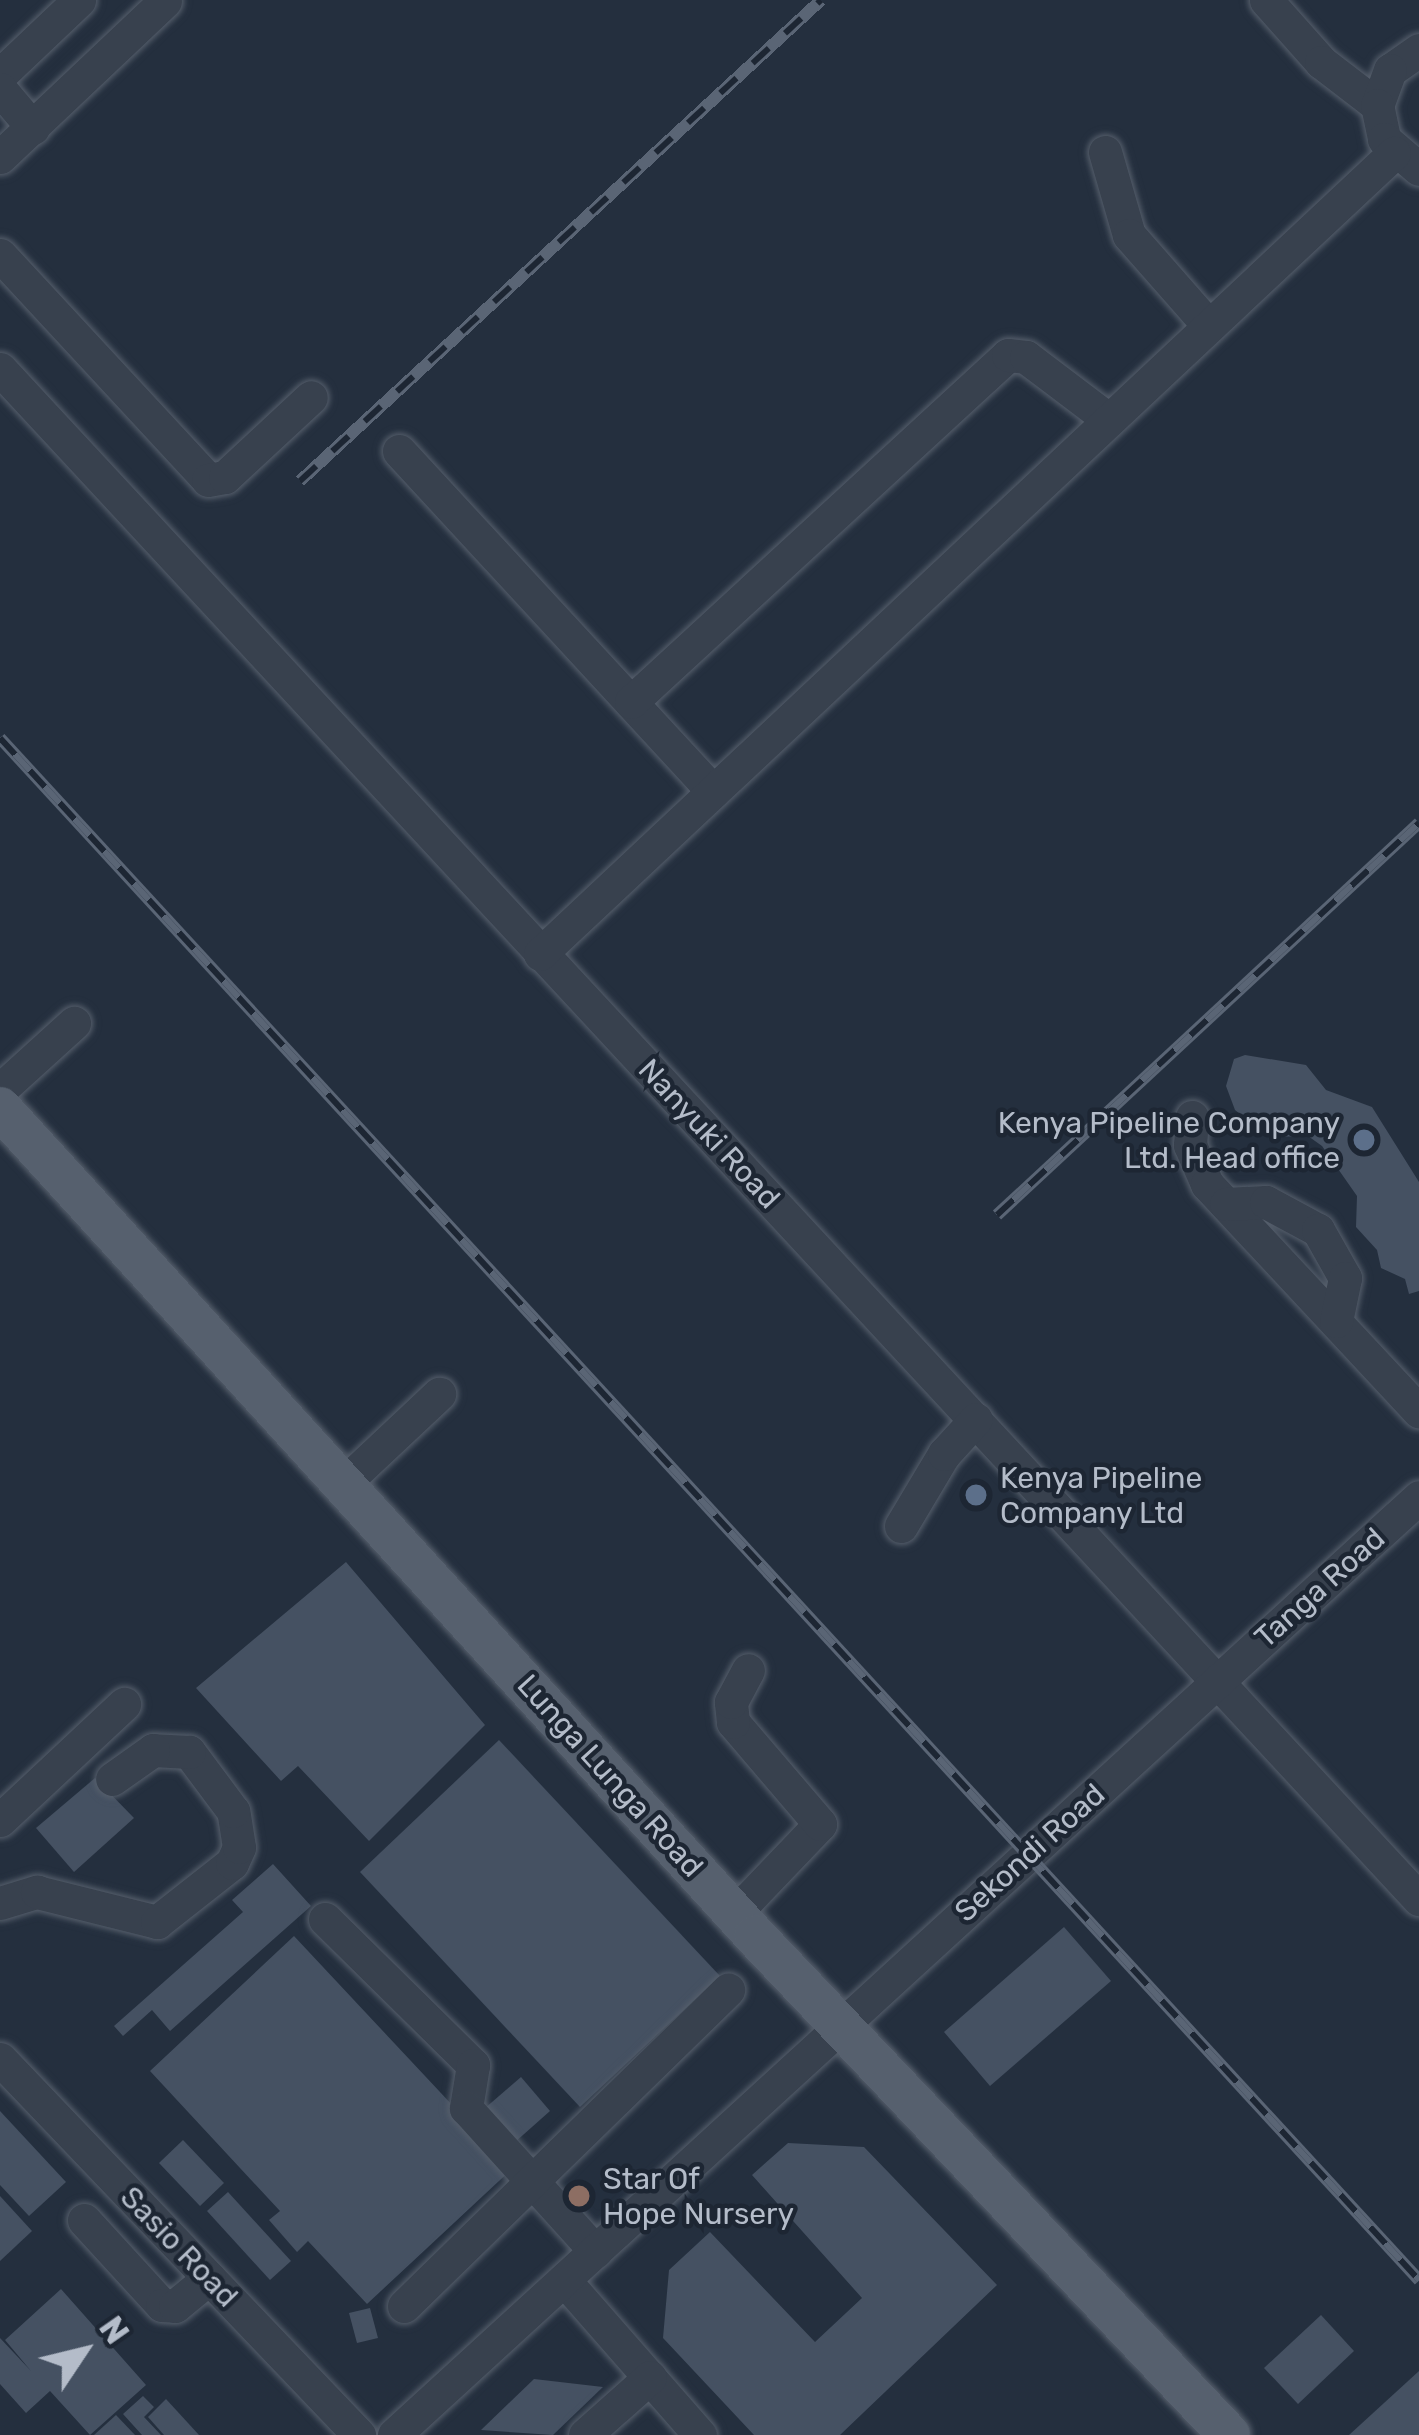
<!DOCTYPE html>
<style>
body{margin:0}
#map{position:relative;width:1419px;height:2435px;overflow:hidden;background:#242f3e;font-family:Rubik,sans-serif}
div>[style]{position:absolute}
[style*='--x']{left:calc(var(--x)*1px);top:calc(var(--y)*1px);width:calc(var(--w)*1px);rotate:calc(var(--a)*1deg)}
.building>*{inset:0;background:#455162}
.roads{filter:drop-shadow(0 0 3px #565f6c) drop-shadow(0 0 3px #565f6c)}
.minor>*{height:33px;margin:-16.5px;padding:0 16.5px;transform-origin:16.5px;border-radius:16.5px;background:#38414e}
.major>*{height:42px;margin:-21px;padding:0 21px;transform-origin:21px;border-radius:21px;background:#56606e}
.rail>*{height:12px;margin-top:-6px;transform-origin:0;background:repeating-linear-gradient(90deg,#1d2633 0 22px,#5a6575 0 44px);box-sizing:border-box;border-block:3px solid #5a6575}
.dots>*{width:33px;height:33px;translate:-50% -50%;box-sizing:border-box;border:6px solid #1d2633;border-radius:50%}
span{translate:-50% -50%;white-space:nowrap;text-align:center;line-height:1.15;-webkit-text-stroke:9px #1d2633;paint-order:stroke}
.poi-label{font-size:30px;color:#b4bcc9}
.right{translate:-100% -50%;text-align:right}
.left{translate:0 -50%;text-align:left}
.street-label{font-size:30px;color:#b4bcc9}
.north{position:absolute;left:24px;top:2291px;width:120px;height:120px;-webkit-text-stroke:9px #1d2633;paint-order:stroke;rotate:55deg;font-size:33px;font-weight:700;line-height:48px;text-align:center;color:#b4bcc9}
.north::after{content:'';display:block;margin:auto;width:42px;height:54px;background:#b4bcc9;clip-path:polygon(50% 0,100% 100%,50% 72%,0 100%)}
</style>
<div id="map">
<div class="building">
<i style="clip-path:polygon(1245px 1055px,1306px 1065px,1326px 1090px,1372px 1107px,1419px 1182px,1419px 1291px,1409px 1294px,1405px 1279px,1381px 1268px,1377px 1250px,1356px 1227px,1357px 1196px,1322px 1146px,1308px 1136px,1269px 1137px,1235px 1110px,1226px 1086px,1234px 1059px)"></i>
<i style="clip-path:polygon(346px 1562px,485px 1725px,369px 1841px,298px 1766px,281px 1781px,196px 1688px)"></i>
<i style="clip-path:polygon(499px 1740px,720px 1976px,580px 2107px,360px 1872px)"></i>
<i style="clip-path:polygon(95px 1778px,134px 1818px,74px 1872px,36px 1828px)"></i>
<i style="clip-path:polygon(273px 1864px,311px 1906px,170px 2031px,152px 2010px,123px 2036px,114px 2026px,243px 1912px,232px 1900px)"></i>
<i style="clip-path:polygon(1064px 1927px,1111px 1981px,990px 2086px,944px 2032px)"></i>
<i style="clip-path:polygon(294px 1936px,512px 2169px,367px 2304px,308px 2241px,297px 2252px,269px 2220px,280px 2211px,150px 2071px)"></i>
<i style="clip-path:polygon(521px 2077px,550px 2111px,514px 2143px,484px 2109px)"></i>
<i style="clip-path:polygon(0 2111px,66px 2182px,29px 2216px,0 2185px)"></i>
<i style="clip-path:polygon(183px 2140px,224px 2183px,200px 2206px,159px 2163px)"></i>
<i style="clip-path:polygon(788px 2143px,864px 2147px,997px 2285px,840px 2435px,754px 2435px,663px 2338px,669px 2270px,710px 2232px,815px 2342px,862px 2298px,752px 2175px)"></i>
<i style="clip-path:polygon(228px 2192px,291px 2261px,270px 2280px,207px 2211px)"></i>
<i style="clip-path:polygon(0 2196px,32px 2231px,0 2261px)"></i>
<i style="clip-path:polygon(61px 2289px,146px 2385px,90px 2435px,50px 2391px,26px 2413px,0 2384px,0 2338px,31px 2371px,5px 2340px)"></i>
<i style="clip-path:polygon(370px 2308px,378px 2338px,357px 2343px,349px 2313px)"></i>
<i style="clip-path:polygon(1321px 2315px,1354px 2351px,1298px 2404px,1264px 2368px)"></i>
<i style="clip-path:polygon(1419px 2371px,1419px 2435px,1349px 2435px)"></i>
<i style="clip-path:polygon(534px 2379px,603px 2387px,553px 2435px,481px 2430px)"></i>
<i style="clip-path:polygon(143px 2396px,154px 2407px,144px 2417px,161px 2435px,142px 2435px,123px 2414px)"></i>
<i style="clip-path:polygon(166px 2399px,199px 2435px,164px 2435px,148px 2417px)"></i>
<i style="clip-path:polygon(116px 2415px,135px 2435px,94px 2435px)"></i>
</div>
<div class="roads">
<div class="minor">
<i style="--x:1266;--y:0;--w:83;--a:48.4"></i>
<i style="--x:1321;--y:62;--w:71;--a:37.5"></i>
<i style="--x:1419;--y:50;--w:35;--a:145"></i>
<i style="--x:1390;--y:70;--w:37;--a:110"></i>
<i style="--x:1377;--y:105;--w:35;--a:78"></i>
<i style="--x:1384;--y:139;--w:46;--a:40.6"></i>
<i style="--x:0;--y:75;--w:109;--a:-43.5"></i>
<i style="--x:0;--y:89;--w:51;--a:49.8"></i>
<i style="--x:1105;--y:152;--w:86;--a:73.9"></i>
<i style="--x:1129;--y:235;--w:120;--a:48.7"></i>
<i style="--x:0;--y:157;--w:227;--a:-43.4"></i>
<i style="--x:0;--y:255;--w:306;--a:47.2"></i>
<i style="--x:208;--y:480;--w:17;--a:-10"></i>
<i style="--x:225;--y:477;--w:117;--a:-42.9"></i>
<i style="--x:0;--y:369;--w:2087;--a:47.16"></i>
<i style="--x:399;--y:451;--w:463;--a:47.3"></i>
<i style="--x:631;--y:702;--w:512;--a:-42.63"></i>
<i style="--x:1008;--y:355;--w:18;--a:6"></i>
<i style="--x:1026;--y:357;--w:103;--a:37.1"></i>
<i style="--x:540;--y:954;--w:1171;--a:-43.17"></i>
<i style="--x:0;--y:1090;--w:100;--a:-42.2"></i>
<i style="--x:1192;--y:1117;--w:28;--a:94"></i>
<i style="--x:1190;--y:1145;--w:43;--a:66.4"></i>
<i style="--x:1207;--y:1184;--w:311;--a:47"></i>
<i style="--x:1226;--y:1204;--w:40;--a:-2.9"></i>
<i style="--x:1266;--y:1202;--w:59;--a:28.3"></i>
<i style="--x:1318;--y:1230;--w:55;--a:60.6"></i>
<i style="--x:1345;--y:1278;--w:44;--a:101.8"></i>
<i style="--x:343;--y:1484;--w:132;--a:-43.2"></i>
<i style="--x:901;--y:1526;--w:84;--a:-59.2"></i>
<i style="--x:944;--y:1454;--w:47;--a:-47.6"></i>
<i style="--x:0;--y:1820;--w:170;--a:-43.1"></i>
<i style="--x:0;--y:1903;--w:39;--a:-17"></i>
<i style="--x:37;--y:1892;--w:124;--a:14"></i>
<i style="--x:157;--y:1922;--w:95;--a:-38.2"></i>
<i style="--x:232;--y:1863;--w:17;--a:-66"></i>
<i style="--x:239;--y:1847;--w:36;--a:-99"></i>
<i style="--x:233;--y:1811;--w:74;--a:-126.7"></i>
<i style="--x:189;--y:1752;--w:36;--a:-177"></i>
<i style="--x:153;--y:1750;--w:50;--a:144.7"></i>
<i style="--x:735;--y:1913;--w:123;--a:-46.3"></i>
<i style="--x:820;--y:1824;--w:134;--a:-130.5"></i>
<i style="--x:733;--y:1722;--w:20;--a:-96"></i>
<i style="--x:731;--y:1702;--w:36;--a:-62"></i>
<i style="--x:325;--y:1919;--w:208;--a:44.6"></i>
<i style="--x:473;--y:2065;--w:44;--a:99.2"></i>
<i style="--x:466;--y:2108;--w:193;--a:47.9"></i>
<i style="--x:0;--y:2059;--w:520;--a:46.32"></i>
<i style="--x:84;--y:2220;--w:115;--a:47.5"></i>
<i style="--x:162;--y:2305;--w:13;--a:4"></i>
<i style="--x:175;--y:2306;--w:44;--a:-39.5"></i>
<i style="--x:565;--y:2281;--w:205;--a:48.8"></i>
<i style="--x:404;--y:2306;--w:453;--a:-44.3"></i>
<i style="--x:394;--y:2435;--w:1389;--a:-42.46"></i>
<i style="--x:585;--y:2435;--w:87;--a:-41.7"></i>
</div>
<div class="major">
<i style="--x:0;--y:1108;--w:1121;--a:47.64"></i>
<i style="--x:755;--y:1936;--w:688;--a:46.47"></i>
</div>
</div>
<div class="rail">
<i style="--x:300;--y:481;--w:709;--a:-42.71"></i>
<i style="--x:0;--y:738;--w:2096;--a:47.38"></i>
<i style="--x:997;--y:1215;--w:576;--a:-42.89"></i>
</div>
<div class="dots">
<i style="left:1364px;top:1140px;background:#5c6f8a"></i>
<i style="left:976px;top:1495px;background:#5c6f8a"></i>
<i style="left:579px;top:2196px;background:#8d6e63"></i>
</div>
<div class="poi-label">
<span class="right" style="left:1340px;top:1140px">Kenya Pipeline Company<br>Ltd. Head office</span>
<span class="left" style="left:1000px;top:1495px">Kenya Pipeline<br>Company Ltd</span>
<span class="left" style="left:603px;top:2196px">Star Of<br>Hope Nursery</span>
</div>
<div class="street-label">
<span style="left:709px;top:1134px;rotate:47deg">Nanyuki Road</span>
<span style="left:1320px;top:1588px;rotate:-42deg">Tanga Road</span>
<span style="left:610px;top:1776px;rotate:48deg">Lunga Lunga Road</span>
<span style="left:1030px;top:1853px;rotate:-42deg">Sekondi Road</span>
<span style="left:179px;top:2247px;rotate:46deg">Sasio Road</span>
</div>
<div class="north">N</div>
</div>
